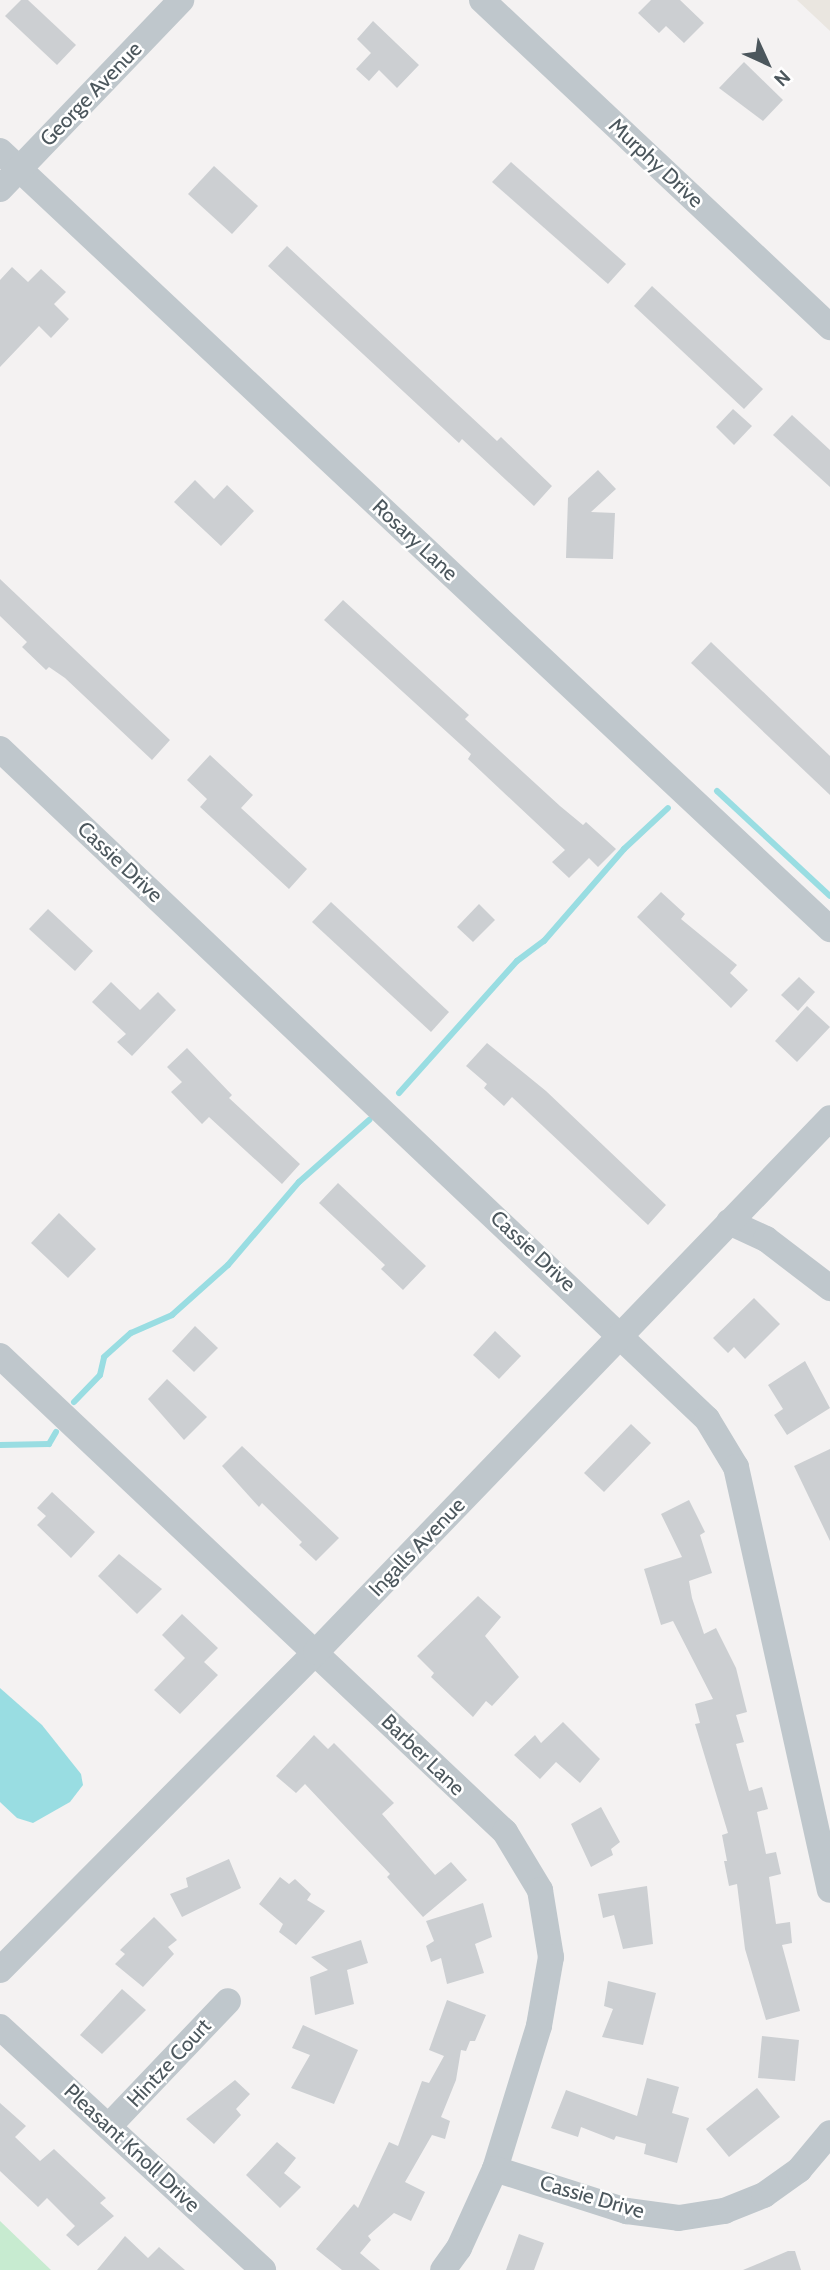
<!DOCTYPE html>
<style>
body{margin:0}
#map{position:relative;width:830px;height:2270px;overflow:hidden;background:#f4f2f2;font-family:Cabin,sans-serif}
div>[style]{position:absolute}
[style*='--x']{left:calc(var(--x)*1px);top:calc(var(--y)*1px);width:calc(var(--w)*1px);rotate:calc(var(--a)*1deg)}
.commercial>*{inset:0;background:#eae6e0}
.green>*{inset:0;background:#c7ebd0}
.water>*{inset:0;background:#99dde2}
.stream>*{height:6px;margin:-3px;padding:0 3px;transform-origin:3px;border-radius:3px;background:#99dde2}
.building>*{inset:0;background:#cccfd2}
.minor>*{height:26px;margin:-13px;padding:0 13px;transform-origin:13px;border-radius:13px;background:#bfc7cc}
span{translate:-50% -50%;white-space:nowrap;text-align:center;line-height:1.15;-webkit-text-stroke:5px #fff;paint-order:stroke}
.street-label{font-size:21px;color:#4c575d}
.north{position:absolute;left:732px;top:28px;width:70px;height:70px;-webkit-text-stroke:5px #fff;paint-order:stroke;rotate:135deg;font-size:19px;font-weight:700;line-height:28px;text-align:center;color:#4c575d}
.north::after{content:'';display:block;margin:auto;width:24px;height:32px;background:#4c575d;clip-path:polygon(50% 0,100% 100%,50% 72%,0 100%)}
</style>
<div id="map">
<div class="commercial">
<i style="clip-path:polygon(797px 0,830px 0,830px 31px)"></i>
</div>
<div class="green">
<i style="clip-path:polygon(0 2221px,51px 2270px,0 2270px)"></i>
</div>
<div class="water">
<i style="clip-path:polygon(0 1688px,42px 1725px,81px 1774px,83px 1785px,70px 1802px,33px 1823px,17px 1818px,0 1802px)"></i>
</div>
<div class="stream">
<i style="--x:717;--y:791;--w:154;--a:42.9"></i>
<i style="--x:399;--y:1093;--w:177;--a:-48.2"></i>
<i style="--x:517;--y:961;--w:34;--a:-37"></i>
<i style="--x:544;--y:941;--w:122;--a:-49"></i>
<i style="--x:624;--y:849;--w:60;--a:-43"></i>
<i style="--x:74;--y:1402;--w:37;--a:-46"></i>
<i style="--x:100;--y:1375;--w:18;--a:-77"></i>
<i style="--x:104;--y:1357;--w:36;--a:-42"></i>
<i style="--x:131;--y:1333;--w:45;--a:-23.7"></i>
<i style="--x:172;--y:1315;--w:75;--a:-41.8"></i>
<i style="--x:228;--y:1265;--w:109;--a:-49.5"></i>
<i style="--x:299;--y:1182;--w:94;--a:-41.5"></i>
<i style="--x:0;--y:1445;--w:49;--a:-1.2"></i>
<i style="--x:49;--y:1444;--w:14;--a:-60"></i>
</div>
<div class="building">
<i style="clip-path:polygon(21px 0,28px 0,76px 45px,57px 65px,5px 16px)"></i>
<i style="clip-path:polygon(651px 0,680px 0,704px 23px,684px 43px,666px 26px,659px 33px,638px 13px)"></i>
<i style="clip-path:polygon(373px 21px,419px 65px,397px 88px,379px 70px,369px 81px,356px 69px,371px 53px,357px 39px)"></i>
<i style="clip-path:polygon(744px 62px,783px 100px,763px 121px,719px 88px)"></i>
<i style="clip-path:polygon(511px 162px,626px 264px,608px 284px,492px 182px)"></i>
<i style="clip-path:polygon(214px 166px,258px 206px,232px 234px,188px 194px)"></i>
<i style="clip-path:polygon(287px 246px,497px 441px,501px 437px,552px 486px,534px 506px,462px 439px,459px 443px,268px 266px)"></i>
<i style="clip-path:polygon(12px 267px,28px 282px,41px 269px,66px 292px,54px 304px,69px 319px,51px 338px,39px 326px,0 367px,0 280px)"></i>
<i style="clip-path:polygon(652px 286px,763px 389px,744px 409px,634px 306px)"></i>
<i style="clip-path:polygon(733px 409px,752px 426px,734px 445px,716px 427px)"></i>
<i style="clip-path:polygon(792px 415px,830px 450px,830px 487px,773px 435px)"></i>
<i style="clip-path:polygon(598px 470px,616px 489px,591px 512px,615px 513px,613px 559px,566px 558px,568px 498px)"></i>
<i style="clip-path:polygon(195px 480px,214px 499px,227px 485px,254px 511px,221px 546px,174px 502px)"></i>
<i style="clip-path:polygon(0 579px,170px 740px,152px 760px,65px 678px,49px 667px,46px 670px,22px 647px,27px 642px,0 616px)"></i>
<i style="clip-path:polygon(343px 600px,469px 715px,465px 719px,560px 806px,583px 825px,586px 822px,616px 849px,598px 867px,589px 858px,569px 878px,552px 862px,565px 850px,468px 759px,471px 754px,324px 620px)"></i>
<i style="clip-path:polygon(711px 642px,830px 756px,830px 795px,691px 663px)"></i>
<i style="clip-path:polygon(210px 755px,253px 795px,241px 808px,307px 869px,289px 889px,200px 807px,207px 799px,187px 780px)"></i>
<i style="clip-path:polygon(661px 892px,685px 914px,681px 919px,737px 965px,730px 973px,748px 990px,731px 1008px,637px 917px)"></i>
<i style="clip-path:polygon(331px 902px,449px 1012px,431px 1032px,312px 922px)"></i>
<i style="clip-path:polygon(479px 904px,495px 920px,473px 942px,457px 927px)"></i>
<i style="clip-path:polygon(48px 909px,93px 951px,75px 971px,29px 929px)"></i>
<i style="clip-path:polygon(799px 977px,815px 992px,798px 1011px,781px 995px)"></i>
<i style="clip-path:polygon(111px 982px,140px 1010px,158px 992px,176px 1010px,132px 1056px,117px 1042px,126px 1034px,92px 1002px)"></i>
<i style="clip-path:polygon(807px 1006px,830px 1027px,797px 1062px,775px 1041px)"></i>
<i style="clip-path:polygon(487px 1043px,546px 1091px,666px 1205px,648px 1225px,512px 1097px,504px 1106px,484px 1088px,487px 1084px,466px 1066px)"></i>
<i style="clip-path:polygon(187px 1048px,232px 1095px,229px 1098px,300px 1164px,282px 1184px,209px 1117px,202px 1124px,171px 1092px,182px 1082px,167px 1067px)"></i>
<i style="clip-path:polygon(338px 1183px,426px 1266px,403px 1290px,381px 1269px,385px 1265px,319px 1203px)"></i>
<i style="clip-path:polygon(59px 1213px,96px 1249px,68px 1278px,31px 1243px)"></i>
<i style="clip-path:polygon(754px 1298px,780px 1324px,745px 1359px,734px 1347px,728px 1353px,713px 1338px)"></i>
<i style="clip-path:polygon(195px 1326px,218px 1348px,194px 1372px,172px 1351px)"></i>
<i style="clip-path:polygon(495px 1331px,521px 1356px,499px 1379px,473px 1355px)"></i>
<i style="clip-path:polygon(805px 1361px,830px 1408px,787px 1435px,774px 1415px,783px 1409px,768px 1385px)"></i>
<i style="clip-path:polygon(167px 1379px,207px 1417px,184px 1440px,148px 1399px)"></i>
<i style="clip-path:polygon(631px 1424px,651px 1443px,604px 1492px,584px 1473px)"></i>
<i style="clip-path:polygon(242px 1446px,339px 1538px,316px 1561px,299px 1545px,302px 1542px,262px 1503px,259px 1507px,222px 1466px)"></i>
<i style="clip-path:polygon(830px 1449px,830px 1541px,794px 1466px)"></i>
<i style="clip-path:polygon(52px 1492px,95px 1532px,71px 1558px,37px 1525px,46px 1516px,37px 1508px)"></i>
<i style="clip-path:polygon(689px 1500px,705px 1532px,700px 1535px,712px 1573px,689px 1581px,692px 1598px,704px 1634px,716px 1628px,736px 1668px,747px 1712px,736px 1715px,744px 1742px,736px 1744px,749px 1791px,762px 1787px,768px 1809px,757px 1812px,766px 1854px,776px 1852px,781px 1874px,769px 1877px,776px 1924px,790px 1922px,792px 1943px,782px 1945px,800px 2011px,766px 2020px,745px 1949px,737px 1884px,729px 1886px,724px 1861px,727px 1861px,722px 1835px,728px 1833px,695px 1724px,700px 1723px,695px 1704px,713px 1699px,673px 1621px,661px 1625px,644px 1569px,682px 1557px,661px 1514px)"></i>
<i style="clip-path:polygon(119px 1554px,162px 1589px,137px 1614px,98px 1576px)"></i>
<i style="clip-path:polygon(478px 1596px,501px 1617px,485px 1636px,519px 1677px,492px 1706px,486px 1701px,473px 1717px,431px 1677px,434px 1673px,417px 1656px)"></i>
<i style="clip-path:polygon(182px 1614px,218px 1648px,204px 1662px,218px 1675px,180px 1714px,154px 1690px,185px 1658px,162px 1635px)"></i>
<i style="clip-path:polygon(563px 1722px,600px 1759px,580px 1783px,556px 1762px,540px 1779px,514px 1755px,535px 1735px,541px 1743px)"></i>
<i style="clip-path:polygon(314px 1735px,328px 1749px,334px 1743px,394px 1803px,382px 1814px,435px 1875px,451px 1862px,467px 1880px,423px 1917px,387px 1877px,390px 1874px,305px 1784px,296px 1793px,276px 1776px)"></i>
<i style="clip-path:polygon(601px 1807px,620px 1842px,611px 1849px,613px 1855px,591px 1867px,571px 1824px)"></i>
<i style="clip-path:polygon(229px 1859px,241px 1888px,182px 1917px,170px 1894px,188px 1887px,186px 1878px)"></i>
<i style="clip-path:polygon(280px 1877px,289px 1884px,295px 1879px,311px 1894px,307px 1900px,325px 1911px,296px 1945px,279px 1932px,283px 1924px,259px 1904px)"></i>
<i style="clip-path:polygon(647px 1886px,653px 1944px,623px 1949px,614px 1915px,603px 1918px,598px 1894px)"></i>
<i style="clip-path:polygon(483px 1903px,492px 1937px,475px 1944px,484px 1973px,447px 1984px,441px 1958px,431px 1962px,426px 1946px,434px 1941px,426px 1921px)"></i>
<i style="clip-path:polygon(154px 1917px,177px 1940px,168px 1947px,174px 1954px,143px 1987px,115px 1964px,125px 1954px,120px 1950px)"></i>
<i style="clip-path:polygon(361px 1940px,368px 1963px,347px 1970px,354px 2004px,315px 2015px,310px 1977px,328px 1970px,311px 1957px)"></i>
<i style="clip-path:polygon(608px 1981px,656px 1993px,643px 2045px,602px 2037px,613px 2009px,604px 2006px)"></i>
<i style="clip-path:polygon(122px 1989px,146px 2010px,102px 2054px,80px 2035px)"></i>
<i style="clip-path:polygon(447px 2000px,486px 2015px,475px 2041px,470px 2041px,466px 2051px,461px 2050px,456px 2080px,441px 2117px,450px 2121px,445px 2139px,432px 2135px,405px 2182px,425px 2192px,411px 2221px,394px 2213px,368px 2236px,371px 2240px,360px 2253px,380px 2270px,342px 2270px,316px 2249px,354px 2204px,358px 2208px,389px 2142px,398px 2146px,422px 2081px,429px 2083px,444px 2056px,429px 2050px)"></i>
<i style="clip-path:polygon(303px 2025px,358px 2050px,334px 2104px,291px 2088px,310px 2055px,292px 2048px)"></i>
<i style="clip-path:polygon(762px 2036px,799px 2040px,795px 2081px,758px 2078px)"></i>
<i style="clip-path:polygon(647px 2078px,679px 2087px,672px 2113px,689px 2118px,677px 2163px,644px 2154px,646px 2144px,616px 2136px,614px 2140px,581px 2127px,578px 2137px,551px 2128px,566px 2090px,637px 2116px)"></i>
<i style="clip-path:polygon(235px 2080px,250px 2094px,236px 2109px,241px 2115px,214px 2144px,186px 2119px)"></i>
<i style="clip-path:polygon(757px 2088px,780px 2117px,729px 2157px,706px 2129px)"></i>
<i style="clip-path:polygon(0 2103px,26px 2126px,15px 2137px,40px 2161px,54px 2149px,106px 2198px,100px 2203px,114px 2216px,78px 2246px,66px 2235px,75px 2226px,47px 2198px,38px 2207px,0 2171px)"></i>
<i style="clip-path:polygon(277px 2142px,296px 2158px,284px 2173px,301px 2187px,280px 2208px,246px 2175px)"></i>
<i style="clip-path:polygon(519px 2234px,544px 2243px,534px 2270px,506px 2270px)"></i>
<i style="clip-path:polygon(125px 2236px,148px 2258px,159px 2247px,185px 2270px,97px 2270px)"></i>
<i style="clip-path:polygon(788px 2251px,795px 2251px,801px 2270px,743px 2270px)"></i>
</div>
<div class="minor">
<i style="--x:482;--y:0;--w:478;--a:43.2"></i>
<i style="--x:0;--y:151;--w:1138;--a:43.15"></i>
<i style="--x:0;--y:189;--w:262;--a:-46.2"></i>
<i style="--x:0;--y:749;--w:974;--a:43.46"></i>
<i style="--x:707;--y:1419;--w:56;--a:58.9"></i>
<i style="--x:736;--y:1467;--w:433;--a:77.5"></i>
<i style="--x:729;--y:1222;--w:41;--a:24.7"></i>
<i style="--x:766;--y:1239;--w:81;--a:37.4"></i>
<i style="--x:0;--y:1356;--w:694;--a:43.31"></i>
<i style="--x:505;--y:1832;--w:68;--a:58.9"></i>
<i style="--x:540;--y:1890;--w:68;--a:80.7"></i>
<i style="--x:551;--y:1957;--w:70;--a:99.9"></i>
<i style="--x:539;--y:2026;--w:150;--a:107.1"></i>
<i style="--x:495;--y:2169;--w:87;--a:114.5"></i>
<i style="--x:459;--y:2248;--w:27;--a:126"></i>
<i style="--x:0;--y:1970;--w:448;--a:-45.2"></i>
<i style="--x:316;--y:1652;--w:741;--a:-46.09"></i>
<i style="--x:0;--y:2027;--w:358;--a:42.7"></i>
<i style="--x:110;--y:2125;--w:171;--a:-46.4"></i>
<i style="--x:495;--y:2169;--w:139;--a:17.7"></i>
<i style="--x:627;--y:2211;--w:52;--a:7.7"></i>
<i style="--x:679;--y:2218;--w:46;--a:-8.8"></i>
<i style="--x:724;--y:2211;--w:43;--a:-21.8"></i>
<i style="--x:764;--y:2195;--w:43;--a:-35.5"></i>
<i style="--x:799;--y:2170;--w:48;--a:-50"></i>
</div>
<div class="street-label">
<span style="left:91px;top:94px;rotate:-46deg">George Avenue</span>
<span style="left:656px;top:163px;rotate:43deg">Murphy Drive</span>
<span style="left:415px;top:540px;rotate:43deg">Rosary Lane</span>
<span style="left:120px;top:862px;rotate:43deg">Cassie Drive</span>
<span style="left:533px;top:1251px;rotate:43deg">Cassie Drive</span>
<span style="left:417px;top:1547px;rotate:-46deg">Ingalls Avenue</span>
<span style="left:423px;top:1755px;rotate:44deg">Barber Lane</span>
<span style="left:169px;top:2063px;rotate:-47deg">Hintze Court</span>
<span style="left:132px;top:2148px;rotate:43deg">Pleasant Knoll Drive</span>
<span style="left:592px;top:2197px;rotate:16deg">Cassie Drive</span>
</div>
<div class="north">N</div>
</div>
